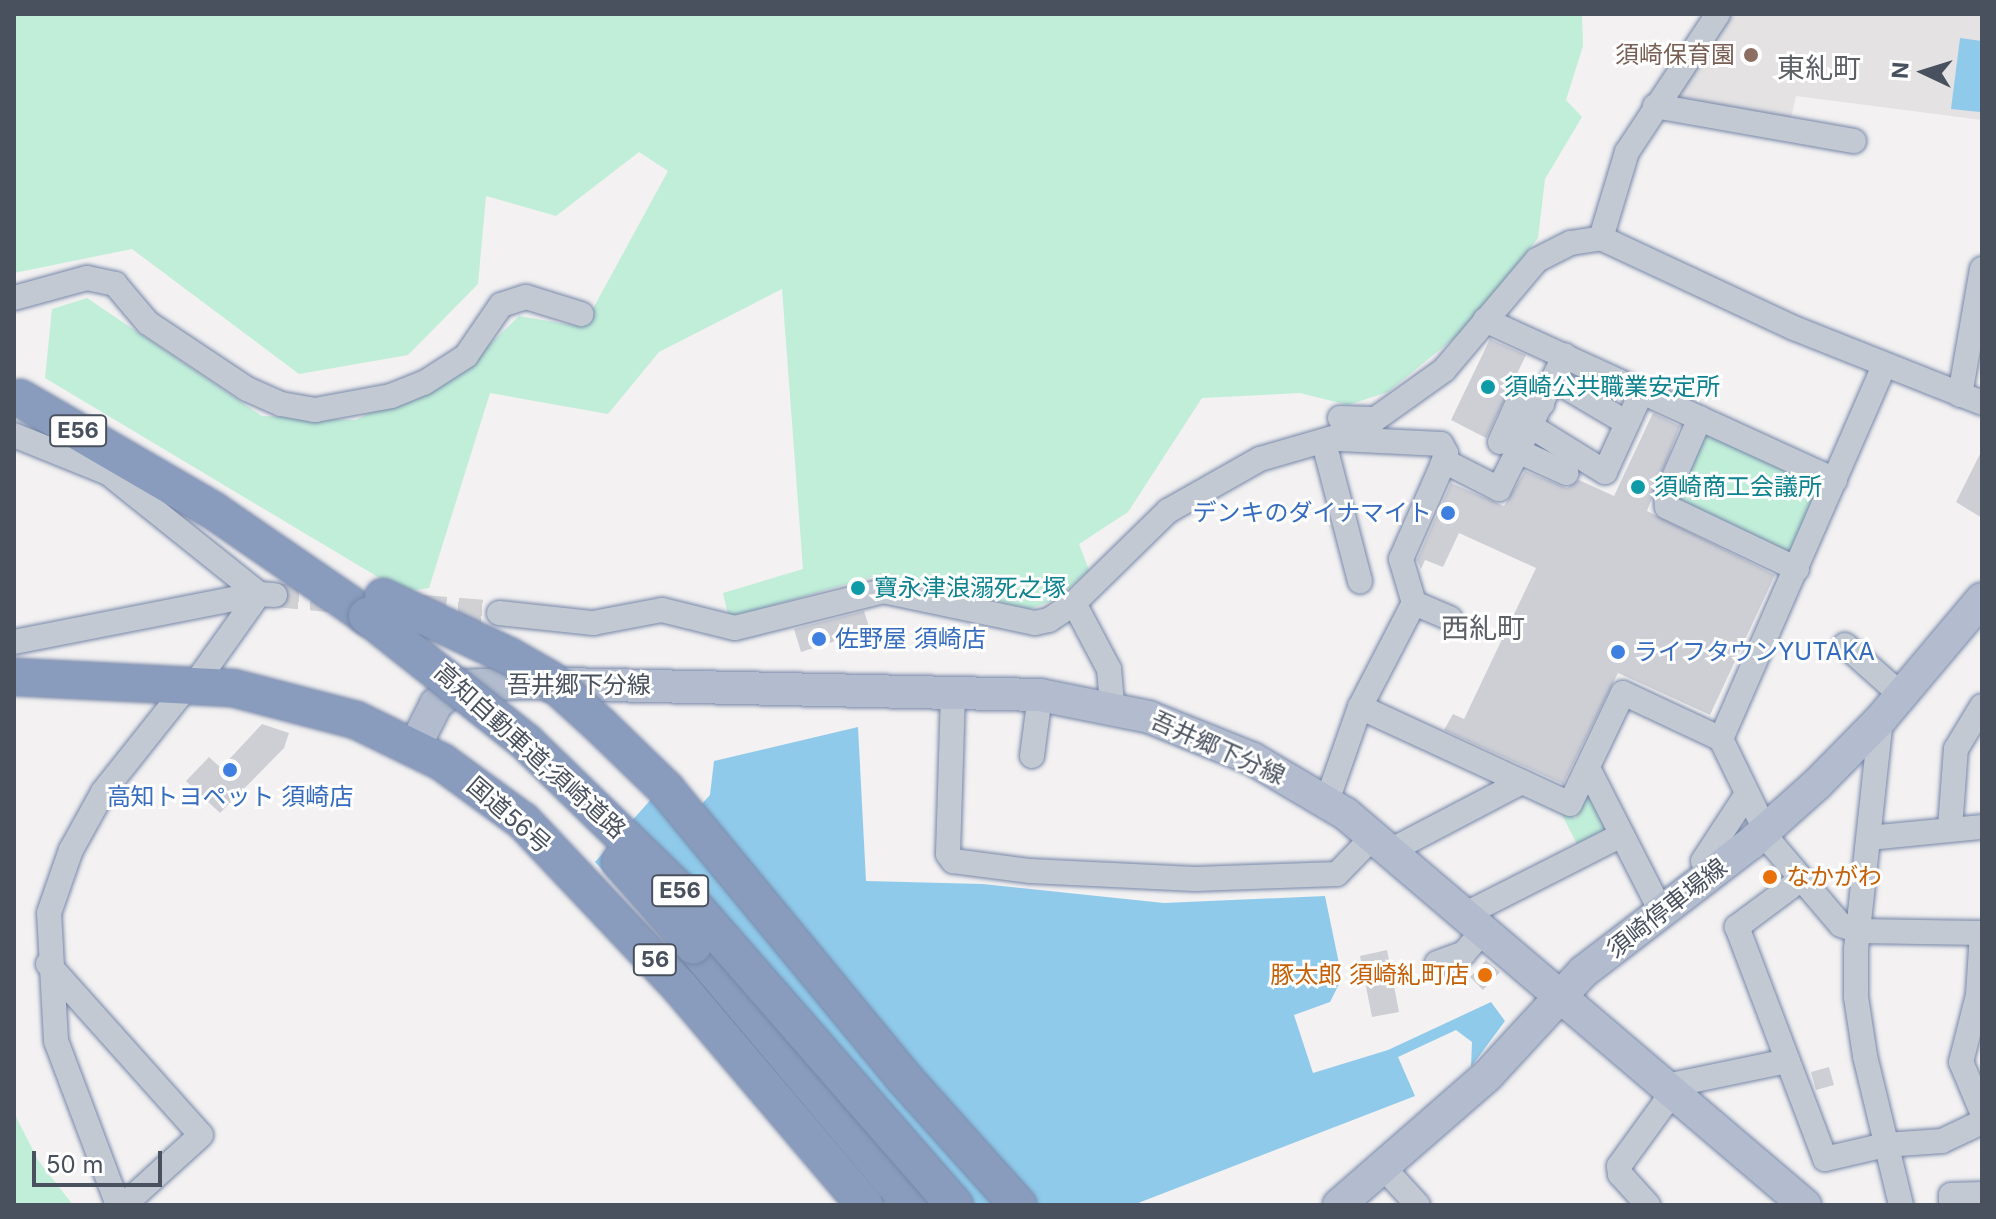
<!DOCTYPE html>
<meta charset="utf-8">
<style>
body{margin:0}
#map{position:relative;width:1996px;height:1219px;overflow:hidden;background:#f3f1f1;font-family:Inter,"Noto Sans JP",sans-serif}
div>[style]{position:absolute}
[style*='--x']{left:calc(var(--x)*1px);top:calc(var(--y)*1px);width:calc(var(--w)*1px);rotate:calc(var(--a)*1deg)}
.education>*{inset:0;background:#e4e2e3}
.green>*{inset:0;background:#c1eed9}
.water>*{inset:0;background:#90caea}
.building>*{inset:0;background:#cecfd5}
.minor-tunnel>*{height:24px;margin-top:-12px;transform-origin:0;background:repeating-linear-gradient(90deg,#d1d1d4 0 24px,transparent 0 36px)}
.roads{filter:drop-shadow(0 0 2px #7687a9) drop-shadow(0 0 2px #7687a9)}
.minor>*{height:24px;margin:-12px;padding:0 12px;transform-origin:12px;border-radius:12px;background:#c2c9d2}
.major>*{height:32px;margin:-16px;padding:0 16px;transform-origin:16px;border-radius:16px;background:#b2bcce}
.highway>*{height:36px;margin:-18px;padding:0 18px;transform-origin:18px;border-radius:18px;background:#8a9cbd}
.bridges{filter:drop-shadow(0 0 2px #7687a9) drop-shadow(0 0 2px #7687a9)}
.highway-bridge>*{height:36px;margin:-18px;padding:0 18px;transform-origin:18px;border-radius:18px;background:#8a9cbd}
.dots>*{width:22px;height:22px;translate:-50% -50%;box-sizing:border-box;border:4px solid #fff;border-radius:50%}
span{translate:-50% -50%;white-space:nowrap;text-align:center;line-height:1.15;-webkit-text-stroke:6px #fff;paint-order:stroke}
.shield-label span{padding:2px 6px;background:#fff;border:2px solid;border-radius:6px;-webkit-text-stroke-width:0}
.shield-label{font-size:22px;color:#49515e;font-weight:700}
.education-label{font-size:24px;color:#785e54}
.right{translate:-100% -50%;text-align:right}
.culture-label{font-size:24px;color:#0d838f}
.left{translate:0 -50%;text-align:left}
.shop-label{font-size:24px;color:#366cbe}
.street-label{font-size:24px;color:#49515e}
.food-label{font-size:24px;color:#c56008}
.quarter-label{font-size:28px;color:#5d6065}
.frame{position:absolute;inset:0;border:16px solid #49515e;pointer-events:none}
.north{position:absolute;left:1884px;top:32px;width:80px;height:80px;-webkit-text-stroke:6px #fff;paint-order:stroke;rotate:274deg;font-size:22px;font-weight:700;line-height:32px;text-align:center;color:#49515e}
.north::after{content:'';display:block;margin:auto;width:28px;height:36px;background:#49515e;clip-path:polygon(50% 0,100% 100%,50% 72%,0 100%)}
.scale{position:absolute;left:32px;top:1151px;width:130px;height:36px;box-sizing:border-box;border:4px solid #49515e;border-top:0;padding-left:10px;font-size:24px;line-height:28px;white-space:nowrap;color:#49515e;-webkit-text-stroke:6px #fff;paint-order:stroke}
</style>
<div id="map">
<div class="education">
<i style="clip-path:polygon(1731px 14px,1982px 14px,1982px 120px,1796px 96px,1791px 118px,1667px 103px)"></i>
</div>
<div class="green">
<i style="clip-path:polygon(14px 14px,1582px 14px,1583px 46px,1566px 100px,1582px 117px,1545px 179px,1538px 238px,1464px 330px,1388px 392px,1348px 405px,1300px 393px,1202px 398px,1128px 512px,1079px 544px,1089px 570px,1057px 599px,1030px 609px,878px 575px,729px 618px,723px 593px,803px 569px,782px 289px,659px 352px,608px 414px,490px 393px,429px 588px,403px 592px,45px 378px,52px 309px,87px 298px,262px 416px,356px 420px,483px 351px,519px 316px,583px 327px,668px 171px,639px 152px,556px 216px,486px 196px,478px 284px,408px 355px,299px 374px,132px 249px,14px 273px)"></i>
<i style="clip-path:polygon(1702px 431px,1817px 479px,1820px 489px,1790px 562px,1679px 512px,1673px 494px)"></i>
<i style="clip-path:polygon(1588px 784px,1612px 834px,1580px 850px,1561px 813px,1576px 818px)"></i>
<i style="clip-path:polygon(14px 1113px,38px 1160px,73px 1205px,14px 1205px)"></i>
</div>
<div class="water">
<i style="clip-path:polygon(1960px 38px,1982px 41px,1980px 112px,1951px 109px)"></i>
<i style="clip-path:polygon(858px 727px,866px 881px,983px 884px,1164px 903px,1325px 896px,1342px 978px,1330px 1002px,1294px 1015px,1313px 1073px,1388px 1050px,1491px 1002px,1505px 1021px,1471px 1067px,1472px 1042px,1456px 1030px,1398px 1057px,1415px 1096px,1133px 1205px,917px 1205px,595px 862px,654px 796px,700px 806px,710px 795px,714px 761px)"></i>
</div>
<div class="building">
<i style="clip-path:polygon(1490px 339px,1526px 355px,1486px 438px,1451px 420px)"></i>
<i style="clip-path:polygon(1653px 413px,1680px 426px,1647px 511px,1775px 575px,1710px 715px,1618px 673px,1563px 784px,1444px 730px,1453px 714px,1464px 719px,1536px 568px,1459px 533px,1443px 567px,1425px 560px,1421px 569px,1417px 560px,1451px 483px,1504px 506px,1525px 471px,1567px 488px,1579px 480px,1614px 496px)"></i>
<i style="clip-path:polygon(1982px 450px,1982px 518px,1956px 502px)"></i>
<i style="clip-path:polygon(864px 611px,870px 630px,801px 652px,794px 629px)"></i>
<i style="clip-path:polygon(262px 724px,289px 733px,284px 748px,220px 813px,186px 781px,209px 757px,221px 768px)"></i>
<i style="clip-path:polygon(1387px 950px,1399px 1012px,1372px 1017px,1360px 956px)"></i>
<i style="clip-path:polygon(1486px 960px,1500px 972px,1483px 990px,1470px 977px)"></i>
<i style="clip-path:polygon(1829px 1067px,1834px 1085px,1816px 1090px,1811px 1072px)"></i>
</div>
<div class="minor-tunnel">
<i style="--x:275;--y:595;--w:66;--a:5.2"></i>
<i style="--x:422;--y:607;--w:77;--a:4.5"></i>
</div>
<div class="roads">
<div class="minor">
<i style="--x:1655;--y:106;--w:202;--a:10"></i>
<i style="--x:1601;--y:238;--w:90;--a:-73.2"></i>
<i style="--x:1627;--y:152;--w:165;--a:-56.6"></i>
<i style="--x:14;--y:298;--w:76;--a:-15.3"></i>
<i style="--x:87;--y:278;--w:29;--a:12"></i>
<i style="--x:115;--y:284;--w:51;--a:49.8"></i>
<i style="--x:148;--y:323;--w:119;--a:33.7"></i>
<i style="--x:247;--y:389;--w:37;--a:24"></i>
<i style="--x:281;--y:404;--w:35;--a:10"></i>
<i style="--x:315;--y:410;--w:77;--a:-10.4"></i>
<i style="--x:391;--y:396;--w:35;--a:-22"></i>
<i style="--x:424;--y:383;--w:50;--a:-32.7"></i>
<i style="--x:466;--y:356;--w:62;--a:-55.5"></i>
<i style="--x:501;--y:305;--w:26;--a:-18"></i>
<i style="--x:526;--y:297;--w:58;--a:17.2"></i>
<i style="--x:1485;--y:320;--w:385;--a:24.6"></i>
<i style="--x:1554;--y:380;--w:85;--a:30.5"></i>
<i style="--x:1960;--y:395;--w:128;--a:-80.1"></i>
<i style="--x:1340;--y:418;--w:32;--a:2"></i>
<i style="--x:1700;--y:418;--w:85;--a:113.6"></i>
<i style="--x:1666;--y:496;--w:11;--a:85"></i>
<i style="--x:1667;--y:507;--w:144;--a:25.5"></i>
<i style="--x:1532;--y:427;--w:86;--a:31.7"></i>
<i style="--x:1605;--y:472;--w:89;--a:-65.4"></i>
<i style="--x:14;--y:435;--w:101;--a:22"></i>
<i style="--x:108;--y:473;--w:193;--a:38.7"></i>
<i style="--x:1340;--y:439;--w:101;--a:2.8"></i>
<i style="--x:1441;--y:444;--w:10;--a:61"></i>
<i style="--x:1446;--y:453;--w:14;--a:107"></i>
<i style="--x:1500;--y:442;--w:48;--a:-65.6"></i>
<i style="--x:1520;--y:398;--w:23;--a:15"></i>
<i style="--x:1324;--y:443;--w:143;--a:75.4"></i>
<i style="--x:1520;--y:452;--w:51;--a:24.5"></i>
<i style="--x:1074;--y:603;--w:75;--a:62.1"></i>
<i style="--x:1109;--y:669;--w:37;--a:85"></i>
<i style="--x:1414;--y:603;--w:39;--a:23"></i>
<i style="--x:499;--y:613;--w:95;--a:6.1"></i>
<i style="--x:593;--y:623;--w:70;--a:-10.7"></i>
<i style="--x:662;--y:610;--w:75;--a:13.9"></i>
<i style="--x:735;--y:628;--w:153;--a:-14"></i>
<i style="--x:883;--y:591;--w:155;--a:11.9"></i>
<i style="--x:1035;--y:623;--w:14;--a:-12"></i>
<i style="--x:1049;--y:620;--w:30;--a:-34"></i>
<i style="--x:1074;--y:603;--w:132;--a:-44.4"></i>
<i style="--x:1168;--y:511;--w:106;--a:-29.5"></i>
<i style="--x:1260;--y:459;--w:104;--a:-16.2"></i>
<i style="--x:1360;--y:430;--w:103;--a:-35.5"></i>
<i style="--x:1444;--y:370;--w:144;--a:-49.8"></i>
<i style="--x:1537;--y:260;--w:38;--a:-27"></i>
<i style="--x:1571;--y:243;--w:30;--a:-9"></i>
<i style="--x:1601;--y:238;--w:213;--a:25"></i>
<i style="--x:1794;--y:328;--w:202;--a:21.7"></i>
<i style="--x:14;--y:642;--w:250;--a:-11.1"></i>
<i style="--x:259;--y:594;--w:16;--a:4"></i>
<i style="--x:1845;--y:645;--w:74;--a:41.7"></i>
<i style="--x:195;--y:684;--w:110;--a:-54.6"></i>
<i style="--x:953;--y:694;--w:160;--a:91.8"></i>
<i style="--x:948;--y:854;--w:9;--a:54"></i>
<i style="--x:953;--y:861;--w:78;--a:7.4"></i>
<i style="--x:1030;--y:871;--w:165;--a:2.8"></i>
<i style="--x:1195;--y:879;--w:142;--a:-2"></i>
<i style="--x:1337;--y:874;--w:52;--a:-45.8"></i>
<i style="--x:1360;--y:707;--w:231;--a:24.8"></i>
<i style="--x:1570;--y:804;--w:123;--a:-64.5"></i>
<i style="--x:1623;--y:693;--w:108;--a:25.1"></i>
<i style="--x:1721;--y:739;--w:117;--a:64.1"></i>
<i style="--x:1772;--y:844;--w:106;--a:49.6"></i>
<i style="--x:1841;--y:925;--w:18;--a:19"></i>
<i style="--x:1858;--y:931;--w:124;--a:0.9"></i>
<i style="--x:1881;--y:719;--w:231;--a:96.2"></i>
<i style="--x:1856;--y:949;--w:48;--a:90"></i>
<i style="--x:1856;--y:997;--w:60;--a:81.3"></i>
<i style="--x:1865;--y:1056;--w:153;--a:76.4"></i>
<i style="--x:1721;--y:739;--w:407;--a:-66.4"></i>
<i style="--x:1032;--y:756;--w:62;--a:-82.5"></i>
<i style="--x:1588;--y:768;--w:163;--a:63"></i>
<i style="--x:1327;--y:801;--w:100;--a:-70.7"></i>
<i style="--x:1360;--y:707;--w:117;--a:-62.6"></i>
<i style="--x:1414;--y:603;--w:46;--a:-106.5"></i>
<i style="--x:1401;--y:559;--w:102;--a:-66.2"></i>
<i style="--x:1442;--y:466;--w:8;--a:-14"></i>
<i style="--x:1450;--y:464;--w:55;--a:27"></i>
<i style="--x:1499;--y:489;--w:149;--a:-63.8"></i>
<i style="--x:1950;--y:828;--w:79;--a:-85.7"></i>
<i style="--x:1956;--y:749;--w:50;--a:-58.8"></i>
<i style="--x:1869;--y:838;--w:114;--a:-5.6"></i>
<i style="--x:1390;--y:851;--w:149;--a:-27.6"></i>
<i style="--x:1703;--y:861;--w:77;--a:-56.7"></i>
<i style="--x:1800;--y:880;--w:79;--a:143.3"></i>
<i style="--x:1737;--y:927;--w:248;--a:69.2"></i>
<i style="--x:1825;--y:1159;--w:62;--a:-13.1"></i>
<i style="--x:1885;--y:1145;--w:57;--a:-4"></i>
<i style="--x:1942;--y:1141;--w:44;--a:-25.4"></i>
<i style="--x:1464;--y:915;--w:177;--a:-26.9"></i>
<i style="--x:1982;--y:933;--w:62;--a:93.7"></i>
<i style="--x:1978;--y:995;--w:69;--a:104.2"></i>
<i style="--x:1961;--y:1062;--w:54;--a:67.2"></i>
<i style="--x:1437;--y:963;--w:29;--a:-20"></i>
<i style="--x:1464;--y:953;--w:28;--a:-49"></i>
<i style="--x:48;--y:964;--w:229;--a:48.2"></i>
<i style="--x:201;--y:1135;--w:104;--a:137.7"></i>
<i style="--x:1666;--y:1086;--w:124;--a:-11.7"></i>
<i style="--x:1382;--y:1166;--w:53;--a:47.3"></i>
<i style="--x:118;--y:1205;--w:175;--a:-110.7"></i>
<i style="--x:56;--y:1041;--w:128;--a:-93.1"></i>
<i style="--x:49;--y:913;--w:67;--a:-70.8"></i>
<i style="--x:71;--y:850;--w:66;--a:-61.1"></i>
<i style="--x:103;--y:792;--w:138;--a:-51.5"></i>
<i style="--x:1648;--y:1205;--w:42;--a:-132.1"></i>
<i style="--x:1620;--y:1174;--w:8;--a:-97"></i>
<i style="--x:1619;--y:1166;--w:77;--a:-54"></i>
<i style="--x:1664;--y:1104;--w:14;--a:-25"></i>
<i style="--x:1951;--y:1205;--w:10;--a:-90"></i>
<i style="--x:1951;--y:1195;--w:31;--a:-2"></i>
</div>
<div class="major">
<i style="--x:415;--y:746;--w:47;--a:-63.4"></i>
<i style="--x:436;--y:704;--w:16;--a:-40"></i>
<i style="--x:448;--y:694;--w:15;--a:-32"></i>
<i style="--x:461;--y:686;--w:59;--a:-2.9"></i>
<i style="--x:520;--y:683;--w:520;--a:1.32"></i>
<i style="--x:1040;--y:695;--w:111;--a:11.4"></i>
<i style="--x:1149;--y:717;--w:112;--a:22"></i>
<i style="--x:1253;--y:759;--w:108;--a:30.6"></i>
<i style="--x:1346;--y:814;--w:603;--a:40.43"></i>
<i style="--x:1339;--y:1205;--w:198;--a:-41.1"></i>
<i style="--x:1488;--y:1075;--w:140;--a:-47.3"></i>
<i style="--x:1583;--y:972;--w:210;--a:-37.5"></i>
<i style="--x:1750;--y:844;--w:90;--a:-41.8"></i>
<i style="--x:1817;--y:784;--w:91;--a:-45.4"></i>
<i style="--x:1881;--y:719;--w:157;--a:-49.9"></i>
</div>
<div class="highway">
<i style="--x:20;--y:398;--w:225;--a:30.2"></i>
<i style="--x:214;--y:511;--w:186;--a:34.5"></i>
<i style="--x:14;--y:677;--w:219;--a:2.9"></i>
<i style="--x:233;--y:688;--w:127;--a:14.6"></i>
<i style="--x:356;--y:720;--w:96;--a:26"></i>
<i style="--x:442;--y:762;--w:100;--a:36.1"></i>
<i style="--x:523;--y:821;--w:227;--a:46.6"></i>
<i style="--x:679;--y:986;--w:287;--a:49.7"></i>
<i style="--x:693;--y:945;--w:340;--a:49.9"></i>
</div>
</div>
<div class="bridges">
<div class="highway-bridge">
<i style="--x:383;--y:597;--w:139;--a:25.1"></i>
<i style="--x:509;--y:656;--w:46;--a:29.9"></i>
<i style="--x:549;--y:679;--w:70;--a:42.1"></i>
<i style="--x:601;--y:726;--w:91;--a:44.1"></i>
<i style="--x:666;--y:789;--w:374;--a:50.5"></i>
<i style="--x:904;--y:1078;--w:171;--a:48.1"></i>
<i style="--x:367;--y:616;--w:204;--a:38.4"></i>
<i style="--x:527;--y:743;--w:217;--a:44.1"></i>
<i style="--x:683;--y:894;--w:413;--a:48.9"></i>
<i style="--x:620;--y:862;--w:111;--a:48.7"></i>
</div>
</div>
<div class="dots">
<i style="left:1751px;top:55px;background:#8d6e63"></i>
<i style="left:1488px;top:387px;background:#0f9aa8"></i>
<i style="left:1638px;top:487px;background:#0f9aa8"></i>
<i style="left:1448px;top:513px;background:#3f7fe0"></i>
<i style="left:858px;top:588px;background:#0f9aa8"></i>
<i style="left:819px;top:639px;background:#3f7fe0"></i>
<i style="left:1618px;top:652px;background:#3f7fe0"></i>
<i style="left:230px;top:770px;background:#3f7fe0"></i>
<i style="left:1770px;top:877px;background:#e8710a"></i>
<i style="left:1485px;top:975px;background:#e8710a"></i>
</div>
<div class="shield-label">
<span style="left:78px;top:431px">E56</span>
<span style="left:680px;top:891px">E56</span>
<span style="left:655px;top:960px">56</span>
</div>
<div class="education-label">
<span class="right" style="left:1735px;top:55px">須崎保育園</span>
</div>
<div class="culture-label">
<span class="left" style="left:1504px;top:387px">須崎公共職業安定所</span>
<span class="left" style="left:1654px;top:487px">須崎商工会議所</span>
<span class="left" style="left:874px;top:588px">寶永津浪溺死之塚</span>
</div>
<div class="shop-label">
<span class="right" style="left:1432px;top:513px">デンキのダイナマイト</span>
<span class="left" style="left:835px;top:639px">佐野屋 須崎店</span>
<span class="left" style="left:1634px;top:652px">ライフタウンYUTAKA</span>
<span style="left:230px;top:797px">高知トヨペット 須崎店</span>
</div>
<div class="street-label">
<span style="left:579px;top:685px">吾井郷下分線</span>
<span style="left:1218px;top:748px;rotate:24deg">吾井郷下分線</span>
<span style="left:530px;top:751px;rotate:42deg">高知自動車道;須崎道路</span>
<span style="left:509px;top:815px;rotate:41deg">国道56号</span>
<span style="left:1667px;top:908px;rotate:-38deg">須崎停車場線</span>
</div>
<div class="food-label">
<span class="left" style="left:1786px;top:877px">なかがわ</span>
<span class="right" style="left:1469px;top:975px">豚太郎 須崎糺町店</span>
</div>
<div class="quarter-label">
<span style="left:1819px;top:68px">東糺町</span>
<span style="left:1483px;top:628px">西糺町</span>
</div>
<div class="frame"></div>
<div class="north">N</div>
<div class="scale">50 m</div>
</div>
